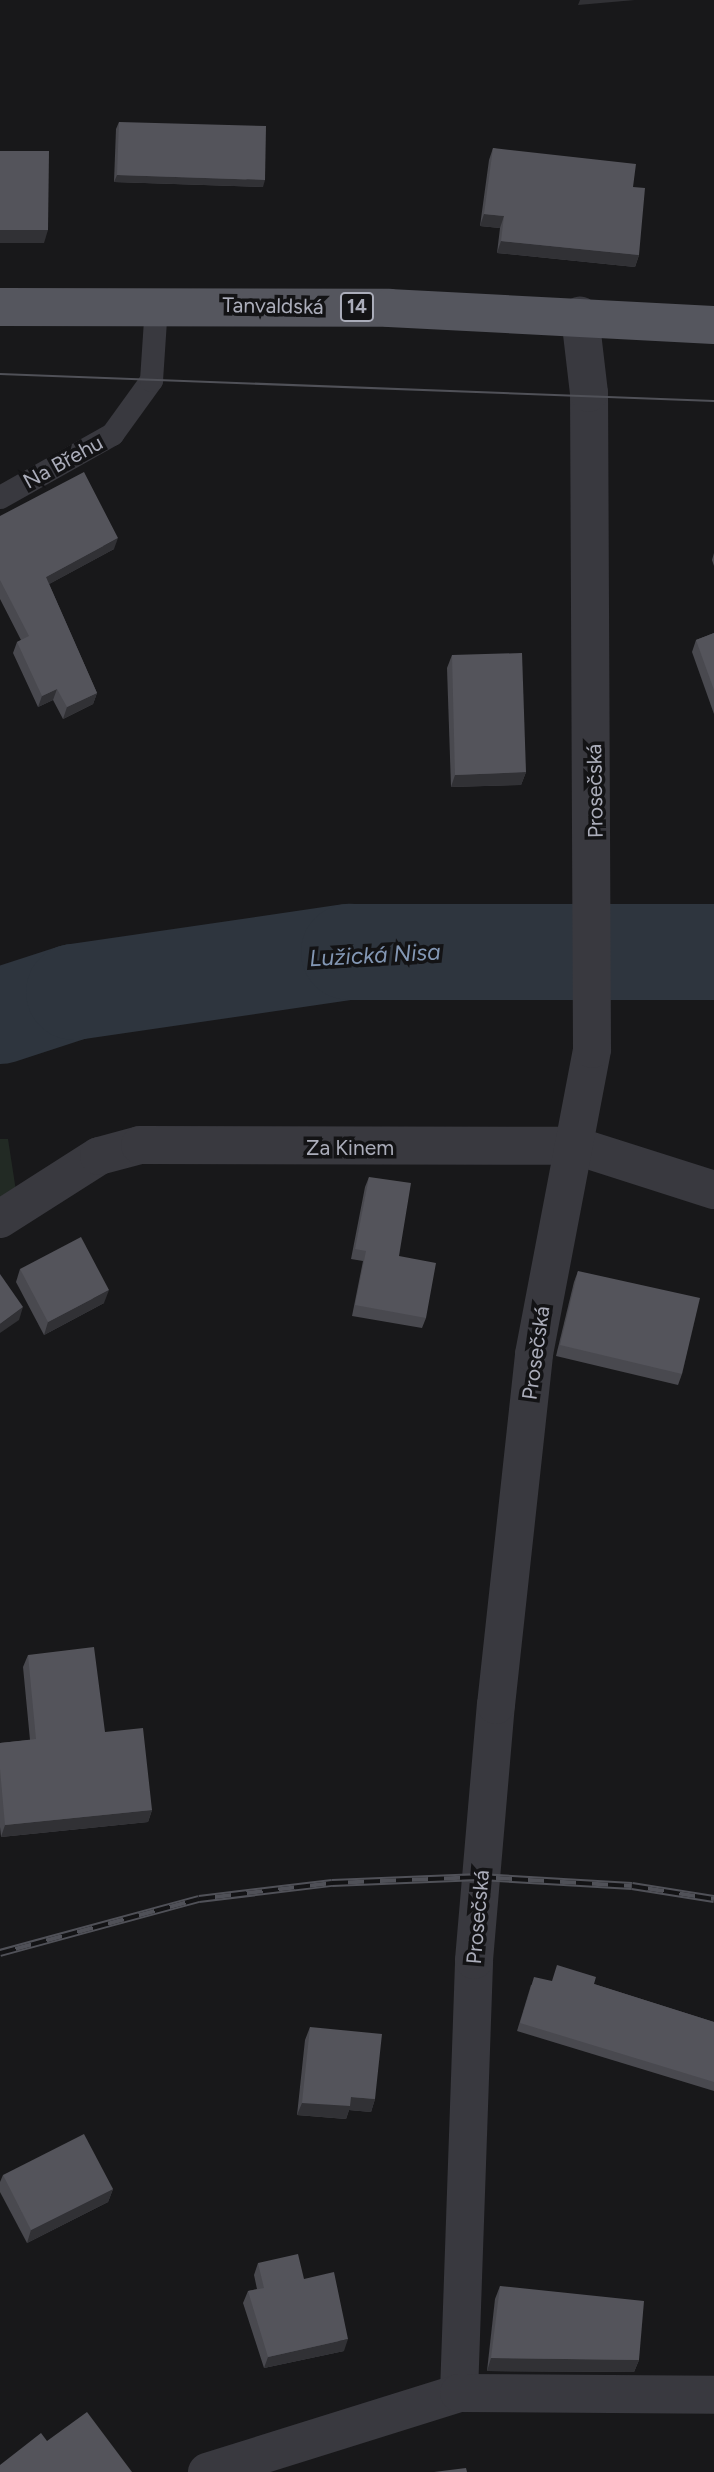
<!DOCTYPE html>
<meta charset="utf-8">
<style>
body{margin:0}
#map{position:relative;width:714px;height:2472px;overflow:hidden;background:#18181a;font-family:Figtree,sans-serif}
div>[style]{position:absolute}
[style*='--x']{left:calc(var(--x)*1px);top:calc(var(--y)*1px);width:calc(var(--w)*1px);rotate:calc(var(--a)*1deg)}
.green>*{inset:0;background:#222a24}
.river>*{height:96px;margin:-48px;padding:0 48px;transform-origin:48px;border-radius:48px;background:#2e353e}
.service>*{height:23px;margin:-11.5px;padding:0 11.5px;transform-origin:11.5px;border-radius:11.5px;background:#39393f}
.minor>*{height:38px;margin:-19px;padding:0 19px;transform-origin:19px;border-radius:19px;background:#39393f}
.primary>*{height:38px;margin:-19px;padding:0 19px;transform-origin:19px;border-radius:19px;background:#55565e}
.tram>*{height:2px;margin:-1px;padding:0 1px;transform-origin:1px;border-radius:1px;background:#505158}
.rail>*{height:8px;margin-top:-4px;transform-origin:0;background:repeating-linear-gradient(90deg,#131315 0 16px,#505158 0 32px);box-sizing:border-box;border-block:2px solid #505158}
.wall>*{inset:0;background:#49494f}
.shaded-wall>*{inset:0;background:#313135}
.building>*{inset:0;background:#54545b}
span{translate:-50% -50%;white-space:nowrap;text-align:center;line-height:1.15;-webkit-text-stroke:7px #131315;paint-order:stroke}
.shield-label span{padding:2px 5px;background:#131315;border:2px solid;border-radius:5px;-webkit-text-stroke-width:0}
.shield-label{font-size:19px;color:#abadba;font-weight:700}
.street-label{font-size:21px;color:#abadba}
.water-label{font-size:23px;color:#8397b4;font-style:italic}
</style>
<div id="map">
<div class="green">
<i style="clip-path:polygon(0 1139px,8px 1139px,16px 1191px,0 1201px)"></i>
</div>
<div class="river">
<i style="--x:0;--y:1016;--w:78;--a:-18"></i>
<i style="--x:74;--y:992;--w:278;--a:-8.3"></i>
<i style="--x:349;--y:952;--w:365;--a:0"></i>
</div>
<div class="service">
<i style="--x:0;--y:497;--w:129;--a:-29.4"></i>
<i style="--x:112;--y:434;--w:67;--a:-54.2"></i>
<i style="--x:151;--y:380;--w:75;--a:-86.2"></i>
</div>
<div class="minor">
<i style="--x:0;--y:1219;--w:117;--a:-32.5"></i>
<i style="--x:99;--y:1156;--w:42;--a:-15"></i>
<i style="--x:140;--y:1145;--w:436;--a:0.1"></i>
<i style="--x:576;--y:1146;--w:145;--a:17.7"></i>
<i style="--x:459;--y:2393;--w:433;--a:-88"></i>
<i style="--x:474;--y:1960;--w:256;--a:-85.1"></i>
<i style="--x:496;--y:1705;--w:353;--a:-83.8"></i>
<i style="--x:534;--y:1354;--w:310;--a:-79.2"></i>
<i style="--x:592;--y:1049;--w:656;--a:-90.26"></i>
<i style="--x:589;--y:393;--w:78;--a:-96.7"></i>
<i style="--x:207;--y:2472;--w:264;--a:-17.4"></i>
<i style="--x:459;--y:2393;--w:255;--a:0.4"></i>
</div>
<div class="primary">
<i style="--x:0;--y:307;--w:389;--a:0.1"></i>
<i style="--x:389;--y:308;--w:325;--a:3"></i>
</div>
<div class="tram">
<i style="--x:0;--y:374;--w:715;--a:2.17"></i>
</div>
<div class="rail">
<i style="--x:0;--y:1953;--w:206;--a:-15.2"></i>
<i style="--x:199;--y:1899;--w:134;--a:-6.9"></i>
<i style="--x:332;--y:1883;--w:148;--a:-2.3"></i>
<i style="--x:480;--y:1877;--w:152;--a:3.4"></i>
<i style="--x:632;--y:1886;--w:83;--a:9"></i>
</div>
<div class="wall">
<i style="clip-path:polygon(119px 122px,263px 187px,114px 182px,116px 129px)"></i>
<i style="clip-path:polygon(493px 148px,633px 187px,639px 255px,635px 267px,497px 253px,500px 228px,480px 226px,489px 160px)"></i>
<i style="clip-path:polygon(0 516px,114px 549px,49px 584px,97px 693px,93px 704px,63px 719px,53px 700px,38px 707px,13px 653px,17px 642px,21px 640px,0 599px)"></i>
<i style="clip-path:polygon(714px 553px,714px 566px,712px 560px)"></i>
<i style="clip-path:polygon(714px 633px,714px 714px,692px 652px,696px 640px)"></i>
<i style="clip-path:polygon(452px 655px,526px 772px,521px 785px,451px 787px,447px 668px)"></i>
<i style="clip-path:polygon(369px 1177px,399px 1256px,426px 1318px,422px 1328px,352px 1316px,363px 1261px,351px 1259px,365px 1187px)"></i>
<i style="clip-path:polygon(20px 1269px,104px 1303px,44px 1335px,16px 1282px)"></i>
<i style="clip-path:polygon(578px 1271px,682px 1374px,678px 1385px,556px 1356px,574px 1282px)"></i>
<i style="clip-path:polygon(28px 1655px,105px 1732px,152px 1810px,148px 1822px,1px 1837px,0 1827px,0 1743px,30px 1740px,23px 1667px)"></i>
<i style="clip-path:polygon(552px 1981px,594px 1984px,714px 2022px,714px 2091px,517px 2031px,531px 1985px)"></i>
<i style="clip-path:polygon(310px 2027px,375px 2099px,371px 2112px,349px 2110px,346px 2119px,297px 2115px,305px 2040px)"></i>
<i style="clip-path:polygon(3px 2175px,113px 2189px,108px 2202px,27px 2243px,0 2192px,0 2182px)"></i>
<i style="clip-path:polygon(258px 2263px,304px 2279px,344px 2351px,264px 2368px,243px 2303px,248px 2291px,257px 2289px,254px 2275px)"></i>
<i style="clip-path:polygon(500px 2286px,639px 2360px,634px 2372px,487px 2371px,495px 2299px)"></i>
</div>
<div class="shaded-wall">
<i style="clip-path:polygon(580px 0,635px 0,578px 5px)"></i>
<i style="clip-path:polygon(117px 175px,265px 180px,263px 187px,114px 182px)"></i>
<i style="clip-path:polygon(484px 214px,504px 216px,500px 228px,480px 226px)"></i>
<i style="clip-path:polygon(0 230px,48px 230px,44px 243px,0 243px)"></i>
<i style="clip-path:polygon(501px 241px,639px 255px,635px 267px,497px 253px)"></i>
<i style="clip-path:polygon(118px 538px,114px 549px,42px 588px,46px 577px)"></i>
<i style="clip-path:polygon(57px 689px,53px 700px,38px 707px,42px 696px)"></i>
<i style="clip-path:polygon(97px 693px,93px 704px,63px 719px,67px 707px)"></i>
<i style="clip-path:polygon(526px 772px,521px 785px,451px 787px,455px 775px)"></i>
<i style="clip-path:polygon(109px 1290px,104px 1303px,44px 1335px,48px 1322px)"></i>
<i style="clip-path:polygon(23px 1307px,19px 1320px,0 1333px,0 1324px)"></i>
<i style="clip-path:polygon(152px 1810px,148px 1822px,1px 1837px,5px 1825px)"></i>
<i style="clip-path:polygon(351px 2097px,375px 2099px,371px 2112px,349px 2110px,346px 2119px,297px 2115px,302px 2103px)"></i>
<i style="clip-path:polygon(113px 2189px,108px 2202px,27px 2243px,31px 2230px)"></i>
<i style="clip-path:polygon(348px 2339px,344px 2351px,264px 2368px,268px 2357px)"></i>
<i style="clip-path:polygon(491px 2358px,639px 2360px,634px 2372px,487px 2371px)"></i>
</div>
<div class="building">
<i style="clip-path:polygon(119px 122px,266px 126px,265px 180px,117px 175px)"></i>
<i style="clip-path:polygon(493px 148px,636px 164px,633px 187px,645px 188px,639px 255px,501px 241px,504px 216px,484px 214px)"></i>
<i style="clip-path:polygon(0 151px,49px 151px,48px 230px,0 230px)"></i>
<i style="clip-path:polygon(84px 472px,118px 538px,46px 577px,97px 693px,67px 707px,57px 689px,42px 696px,17px 642px,29px 636px,0 580px,0 516px)"></i>
<i style="clip-path:polygon(714px 633px,714px 690px,696px 640px)"></i>
<i style="clip-path:polygon(522px 653px,526px 772px,455px 775px,452px 655px)"></i>
<i style="clip-path:polygon(369px 1177px,411px 1183px,399px 1256px,436px 1263px,426px 1318px,355px 1305px,366px 1251px,355px 1249px)"></i>
<i style="clip-path:polygon(81px 1237px,109px 1290px,48px 1322px,20px 1269px)"></i>
<i style="clip-path:polygon(578px 1271px,700px 1298px,682px 1374px,560px 1345px)"></i>
<i style="clip-path:polygon(0 1274px,23px 1307px,0 1324px)"></i>
<i style="clip-path:polygon(94px 1647px,105px 1732px,143px 1728px,152px 1810px,5px 1825px,0 1769px,0 1743px,36px 1739px,28px 1655px)"></i>
<i style="clip-path:polygon(557px 1965px,596px 1977px,594px 1984px,714px 2022px,714px 2082px,520px 2023px,534px 1977px,552px 1981px)"></i>
<i style="clip-path:polygon(310px 2027px,382px 2034px,375px 2099px,351px 2097px,350px 2106px,302px 2103px)"></i>
<i style="clip-path:polygon(84px 2134px,113px 2189px,31px 2230px,3px 2175px)"></i>
<i style="clip-path:polygon(298px 2254px,304px 2279px,334px 2272px,348px 2339px,268px 2357px,248px 2291px,264px 2288px,258px 2263px)"></i>
<i style="clip-path:polygon(500px 2286px,644px 2301px,639px 2360px,491px 2358px)"></i>
<i style="clip-path:polygon(87px 2412px,132px 2472px,0 2472px,0 2465px,41px 2433px,47px 2441px)"></i>
<i style="clip-path:polygon(466px 2468px,467px 2472px,434px 2472px)"></i>
</div>
<div class="shield-label">
<span style="left:357px;top:307px">14</span>
</div>
<div class="street-label">
<span style="left:273px;top:306px;rotate:1deg">Tanvaldská</span>
<span style="left:63px;top:462px;rotate:-29deg">Na Břehu</span>
<span style="left:595px;top:791px;rotate:-91deg">Prosečská</span>
<span style="left:350px;top:1148px">Za Kinem</span>
<span style="left:536px;top:1353px;rotate:-82deg">Prosečská</span>
<span style="left:478px;top:1917px;rotate:-85deg">Prosečská</span>
</div>
<div class="water-label">
<span style="left:375px;top:955px;rotate:-3deg">Lužická Nisa</span>
</div>
</div>
